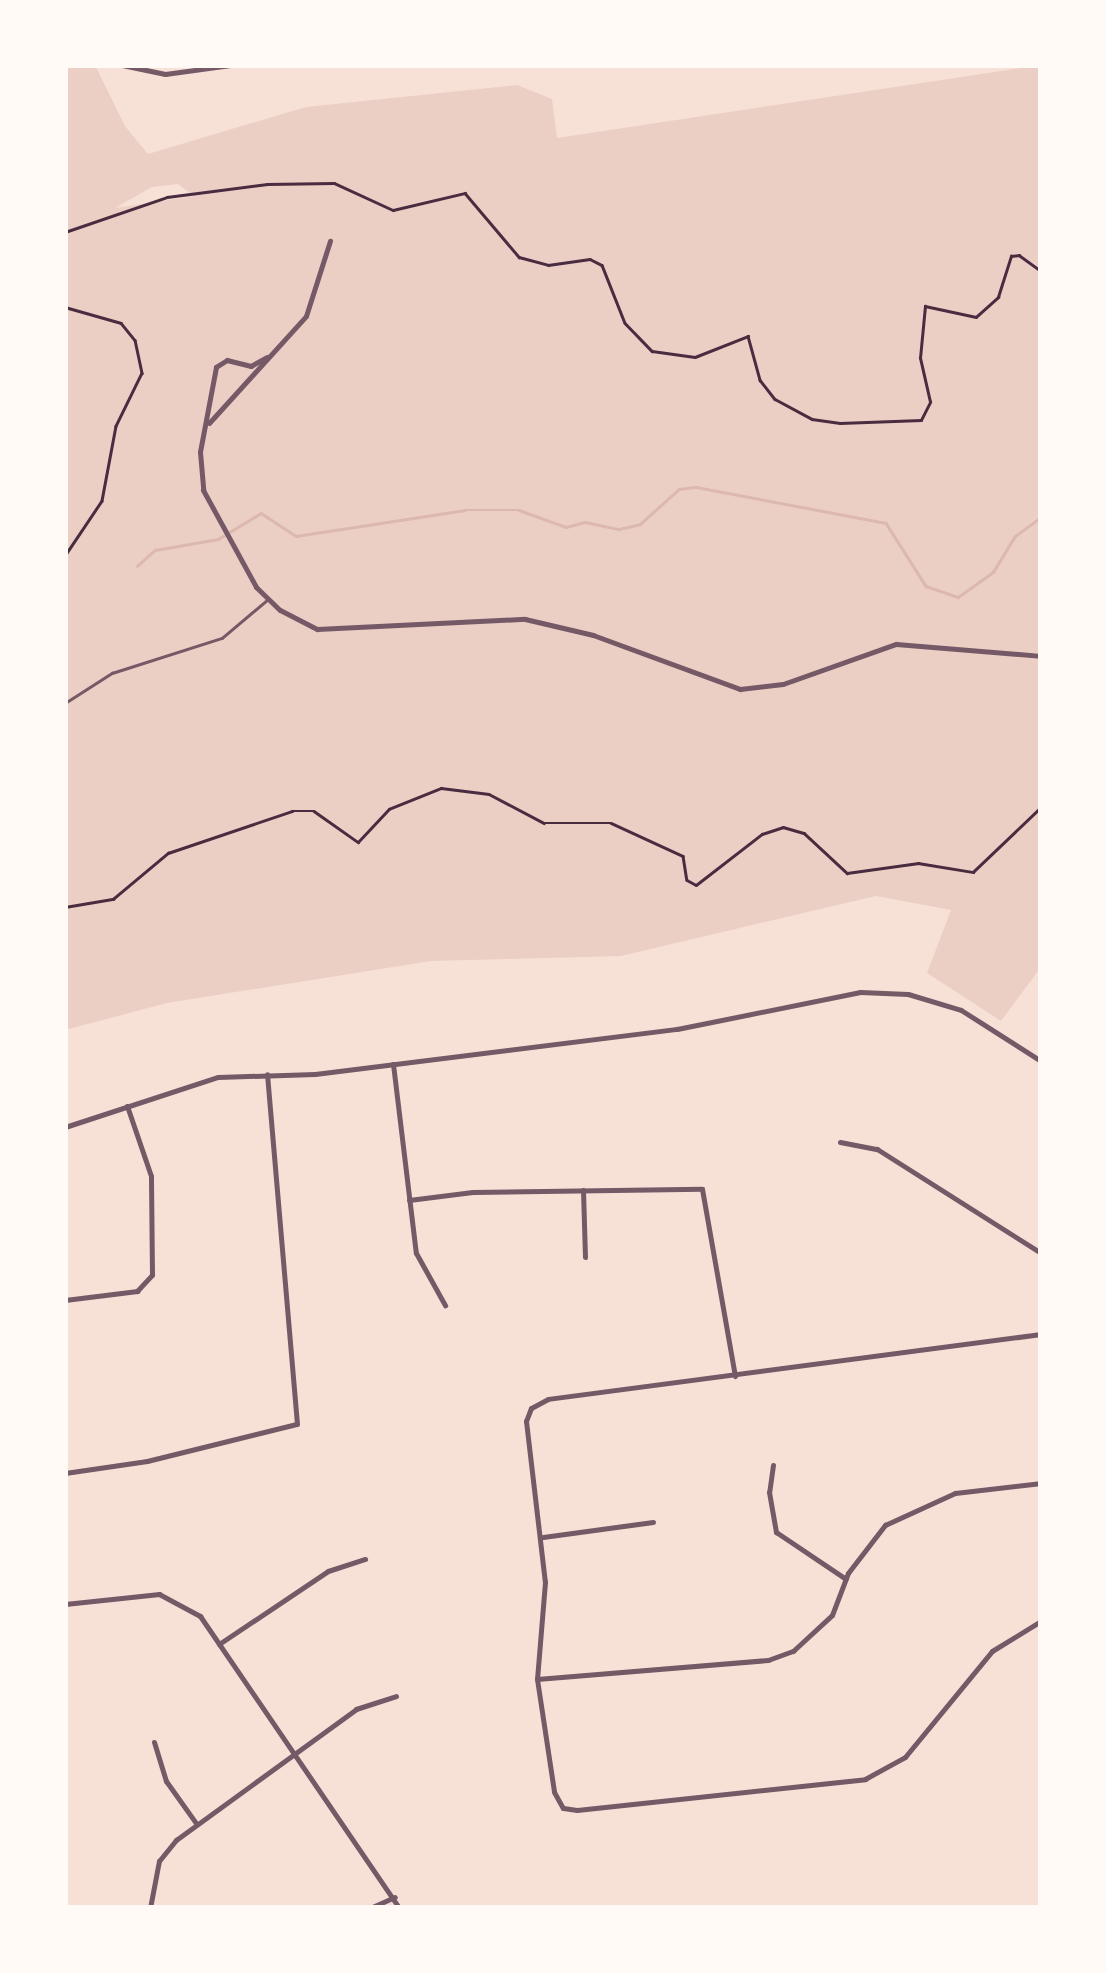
<!DOCTYPE html>
<style>
body{margin:0}
#map{position:relative;width:1106px;height:1973px;overflow:hidden;background:#f7e1d7;font-family:"Times New Roman",serif}
div>[style]{position:absolute}
[style*='--x']{left:calc(var(--x)*1px);top:calc(var(--y)*1px);width:calc(var(--w)*1px);rotate:calc(var(--a)*1deg)}
.green>*{inset:0;background:#ebcfc5}
.stream>*{height:2.5px;margin:-1.25px;padding:0 1.25px;transform-origin:1.25px;border-radius:1.25px;background:#dcb8b0}
.path>*{height:2.5px;margin:-1.25px;padding:0 1.25px;transform-origin:1.25px;border-radius:1.25px;background:#4a2c40}
.service>*{height:2.5px;margin:-1.25px;padding:0 1.25px;transform-origin:1.25px;border-radius:1.25px;background:#755966}
.minor>*{height:5px;margin:-2.5px;padding:0 2.5px;transform-origin:2.5px;border-radius:2.5px;background:#755966}
span{translate:-50% -50%;white-space:nowrap;text-align:center;line-height:1.15;-webkit-text-stroke:10px #fffaf5;paint-order:stroke}
.frame{position:absolute;inset:0;border:68px solid #fffaf5;pointer-events:none}
</style>
<div id="map">
<div class="green">
<i style="clip-path:polygon(evenodd,65px 65px,95px 65px,125px 126px,148px 154px,306px 107px,517px 85px,552px 99px,557px 138px,1041px 65px,1041px 967px,1001px 1021px,927px 973px,951px 910px,876px 896px,621px 956px,431px 961px,167px 1003px,65px 1030px,65px 65px,178px 184px,194px 196px,115px 208px,152px 187px,178px 184px)"></i>
</div>
<div class="stream">
<i style="--x:137;--y:566;--w:24;--a:-42"></i>
<i style="--x:155;--y:550;--w:64;--a:-9.9"></i>
<i style="--x:218;--y:539;--w:50;--a:-31.2"></i>
<i style="--x:261;--y:513;--w:42;--a:33.3"></i>
<i style="--x:296;--y:536;--w:171;--a:-8.7"></i>
<i style="--x:465;--y:510;--w:54;--a:0"></i>
<i style="--x:519;--y:510;--w:50;--a:19.9"></i>
<i style="--x:566;--y:527;--w:20;--a:-15"></i>
<i style="--x:585;--y:522;--w:35;--a:12"></i>
<i style="--x:619;--y:529;--w:22;--a:-13"></i>
<i style="--x:640;--y:524;--w:52;--a:-41.9"></i>
<i style="--x:679;--y:489;--w:17;--a:-7"></i>
<i style="--x:696;--y:487;--w:193;--a:10.7"></i>
<i style="--x:886;--y:523;--w:75;--a:57.6"></i>
<i style="--x:926;--y:586;--w:34;--a:19"></i>
<i style="--x:958;--y:597;--w:43;--a:-35.5"></i>
<i style="--x:993;--y:572;--w:42;--a:-58.6"></i>
<i style="--x:1015;--y:536;--w:32;--a:-36"></i>
</div>
<div class="path">
<i style="--x:65;--y:232;--w:108;--a:-18.9"></i>
<i style="--x:167;--y:197;--w:101;--a:-7.4"></i>
<i style="--x:267;--y:184;--w:67;--a:-0.9"></i>
<i style="--x:334;--y:183;--w:65;--a:24.6"></i>
<i style="--x:393;--y:210;--w:74;--a:-13.3"></i>
<i style="--x:465;--y:193;--w:84;--a:49.8"></i>
<i style="--x:519;--y:257;--w:30;--a:15"></i>
<i style="--x:548;--y:265;--w:42;--a:-8.1"></i>
<i style="--x:590;--y:259;--w:13;--a:27"></i>
<i style="--x:602;--y:265;--w:62;--a:68.4"></i>
<i style="--x:625;--y:323;--w:39;--a:46"></i>
<i style="--x:652;--y:351;--w:43;--a:7.9"></i>
<i style="--x:695;--y:357;--w:57;--a:-21.6"></i>
<i style="--x:748;--y:336;--w:46;--a:74.7"></i>
<i style="--x:760;--y:380;--w:24;--a:52"></i>
<i style="--x:775;--y:399;--w:42;--a:28.4"></i>
<i style="--x:812;--y:419;--w:28;--a:8"></i>
<i style="--x:840;--y:423;--w:81;--a:-2.1"></i>
<i style="--x:921;--y:420;--w:20;--a:-63"></i>
<i style="--x:930;--y:402;--w:45;--a:-102.8"></i>
<i style="--x:920;--y:358;--w:52;--a:-84.5"></i>
<i style="--x:925;--y:306;--w:52;--a:12.2"></i>
<i style="--x:976;--y:317;--w:30;--a:-42"></i>
<i style="--x:998;--y:297;--w:43;--a:-72.4"></i>
<i style="--x:1011;--y:256;--w:8;--a:-7"></i>
<i style="--x:1019;--y:255;--w:27;--a:36"></i>
<i style="--x:65;--y:307;--w:58;--a:15.9"></i>
<i style="--x:121;--y:323;--w:22;--a:51"></i>
<i style="--x:135;--y:340;--w:34;--a:78"></i>
<i style="--x:142;--y:373;--w:59;--a:116.1"></i>
<i style="--x:116;--y:426;--w:76;--a:100.6"></i>
<i style="--x:102;--y:501;--w:66;--a:123.9"></i>
<i style="--x:65;--y:907;--w:49;--a:-9.5"></i>
<i style="--x:113;--y:899;--w:72;--a:-39.9"></i>
<i style="--x:168;--y:853;--w:131;--a:-18.7"></i>
<i style="--x:292;--y:811;--w:22;--a:0"></i>
<i style="--x:314;--y:811;--w:54;--a:35.2"></i>
<i style="--x:358;--y:842;--w:45;--a:-46.8"></i>
<i style="--x:389;--y:809;--w:56;--a:-22"></i>
<i style="--x:441;--y:788;--w:48;--a:7.1"></i>
<i style="--x:489;--y:794;--w:62;--a:27.8"></i>
<i style="--x:544;--y:823;--w:67;--a:0"></i>
<i style="--x:611;--y:823;--w:79;--a:24.6"></i>
<i style="--x:683;--y:856;--w:24;--a:81"></i>
<i style="--x:687;--y:880;--w:10;--a:29"></i>
<i style="--x:696;--y:885;--w:83;--a:-37.7"></i>
<i style="--x:762;--y:834;--w:22;--a:-18"></i>
<i style="--x:783;--y:827;--w:22;--a:16"></i>
<i style="--x:804;--y:833;--w:59;--a:42.9"></i>
<i style="--x:847;--y:873;--w:72;--a:-8"></i>
<i style="--x:918;--y:863;--w:56;--a:9.3"></i>
<i style="--x:973;--y:872;--w:94;--a:-43.7"></i>
</div>
<div class="service">
<i style="--x:65;--y:703;--w:56;--a:-32.6"></i>
<i style="--x:112;--y:673;--w:115;--a:-17.7"></i>
<i style="--x:222;--y:638;--w:59;--a:-40.2"></i>
</div>
<div class="minor">
<i style="--x:122;--y:65;--w:44;--a:11.8"></i>
<i style="--x:165;--y:74;--w:68;--a:-7.7"></i>
<i style="--x:267;--y:357;--w:18;--a:151"></i>
<i style="--x:251;--y:366;--w:25;--a:-166"></i>
<i style="--x:227;--y:360;--w:13;--a:148"></i>
<i style="--x:216;--y:367;--w:86;--a:100.7"></i>
<i style="--x:200;--y:452;--w:38;--a:85"></i>
<i style="--x:203;--y:490;--w:111;--a:61.3"></i>
<i style="--x:256;--y:587;--w:33;--a:44"></i>
<i style="--x:280;--y:610;--w:42;--a:27.2"></i>
<i style="--x:317;--y:629;--w:208;--a:-2.8"></i>
<i style="--x:525;--y:619;--w:70;--a:13.2"></i>
<i style="--x:593;--y:635;--w:157;--a:20.2"></i>
<i style="--x:740;--y:689;--w:43;--a:-6.6"></i>
<i style="--x:783;--y:684;--w:120;--a:-19.5"></i>
<i style="--x:896;--y:644;--w:145;--a:4.7"></i>
<i style="--x:209;--y:423;--w:144;--a:-47.8"></i>
<i style="--x:306;--y:316;--w:79;--a:-72.3"></i>
<i style="--x:393;--y:1064;--w:190;--a:83.1"></i>
<i style="--x:416;--y:1253;--w:60;--a:60.9"></i>
<i style="--x:65;--y:1127;--w:161;--a:-18.1"></i>
<i style="--x:218;--y:1077;--w:97;--a:-1.8"></i>
<i style="--x:315;--y:1074;--w:365;--a:-7.1"></i>
<i style="--x:677;--y:1029;--w:187;--a:-11.4"></i>
<i style="--x:860;--y:992;--w:48;--a:2.4"></i>
<i style="--x:908;--y:994;--w:55;--a:16.8"></i>
<i style="--x:961;--y:1010;--w:95;--a:32.5"></i>
<i style="--x:840;--y:1142;--w:38;--a:11"></i>
<i style="--x:877;--y:1149;--w:194;--a:32.4"></i>
<i style="--x:583;--y:1190;--w:67;--a:88.3"></i>
<i style="--x:409;--y:1200;--w:64;--a:-7.1"></i>
<i style="--x:473;--y:1192;--w:229;--a:-0.8"></i>
<i style="--x:702;--y:1189;--w:190;--a:80"></i>
<i style="--x:65;--y:1300;--w:73;--a:-7.1"></i>
<i style="--x:137;--y:1291;--w:22;--a:-47"></i>
<i style="--x:152;--y:1275;--w:99;--a:-90.6"></i>
<i style="--x:151;--y:1176;--w:74;--a:-108.9"></i>
<i style="--x:1041;--y:1334;--w:497;--a:172.5"></i>
<i style="--x:548;--y:1399;--w:19;--a:152"></i>
<i style="--x:531;--y:1408;--w:14;--a:111"></i>
<i style="--x:526;--y:1421;--w:162;--a:83.3"></i>
<i style="--x:545;--y:1582;--w:97;--a:94.7"></i>
<i style="--x:537;--y:1679;--w:114;--a:81.4"></i>
<i style="--x:554;--y:1792;--w:18;--a:61"></i>
<i style="--x:563;--y:1808;--w:14;--a:8"></i>
<i style="--x:577;--y:1810;--w:290;--a:-6.1"></i>
<i style="--x:865;--y:1779;--w:46;--a:-28.8"></i>
<i style="--x:905;--y:1757;--w:137;--a:-50.6"></i>
<i style="--x:992;--y:1651;--w:57;--a:-31.5"></i>
<i style="--x:773;--y:1465;--w:27;--a:98"></i>
<i style="--x:769;--y:1492;--w:41;--a:80.1"></i>
<i style="--x:776;--y:1532;--w:84;--a:33.9"></i>
<i style="--x:65;--y:1473;--w:83;--a:-8.3"></i>
<i style="--x:147;--y:1461;--w:154;--a:-13.9"></i>
<i style="--x:297;--y:1424;--w:351;--a:-94.9"></i>
<i style="--x:543;--y:1537;--w:111;--a:-7.8"></i>
<i style="--x:65;--y:1604;--w:95;--a:-6.1"></i>
<i style="--x:159;--y:1594;--w:47;--a:28.2"></i>
<i style="--x:200;--y:1616;--w:353;--a:55.7"></i>
<i style="--x:219;--y:1644;--w:131;--a:-33.8"></i>
<i style="--x:328;--y:1571;--w:39;--a:-18"></i>
<i style="--x:537;--y:1679;--w:232;--a:-4.7"></i>
<i style="--x:768;--y:1660;--w:27;--a:-20"></i>
<i style="--x:793;--y:1651;--w:53;--a:-42.7"></i>
<i style="--x:832;--y:1615;--w:45;--a:-69.1"></i>
<i style="--x:848;--y:1573;--w:61;--a:-52.4"></i>
<i style="--x:885;--y:1525;--w:77;--a:-24.6"></i>
<i style="--x:955;--y:1493;--w:87;--a:-6.6"></i>
<i style="--x:154;--y:1742;--w:41;--a:72.9"></i>
<i style="--x:166;--y:1781;--w:52;--a:54.5"></i>
<i style="--x:150;--y:1908;--w:48;--a:-79.2"></i>
<i style="--x:159;--y:1861;--w:27;--a:-51"></i>
<i style="--x:176;--y:1840;--w:223;--a:-36"></i>
<i style="--x:356;--y:1709;--w:42;--a:-18"></i>
<i style="--x:370;--y:1908;--w:27;--a:-24"></i>
</div>
<div class="frame"></div>
</div>
